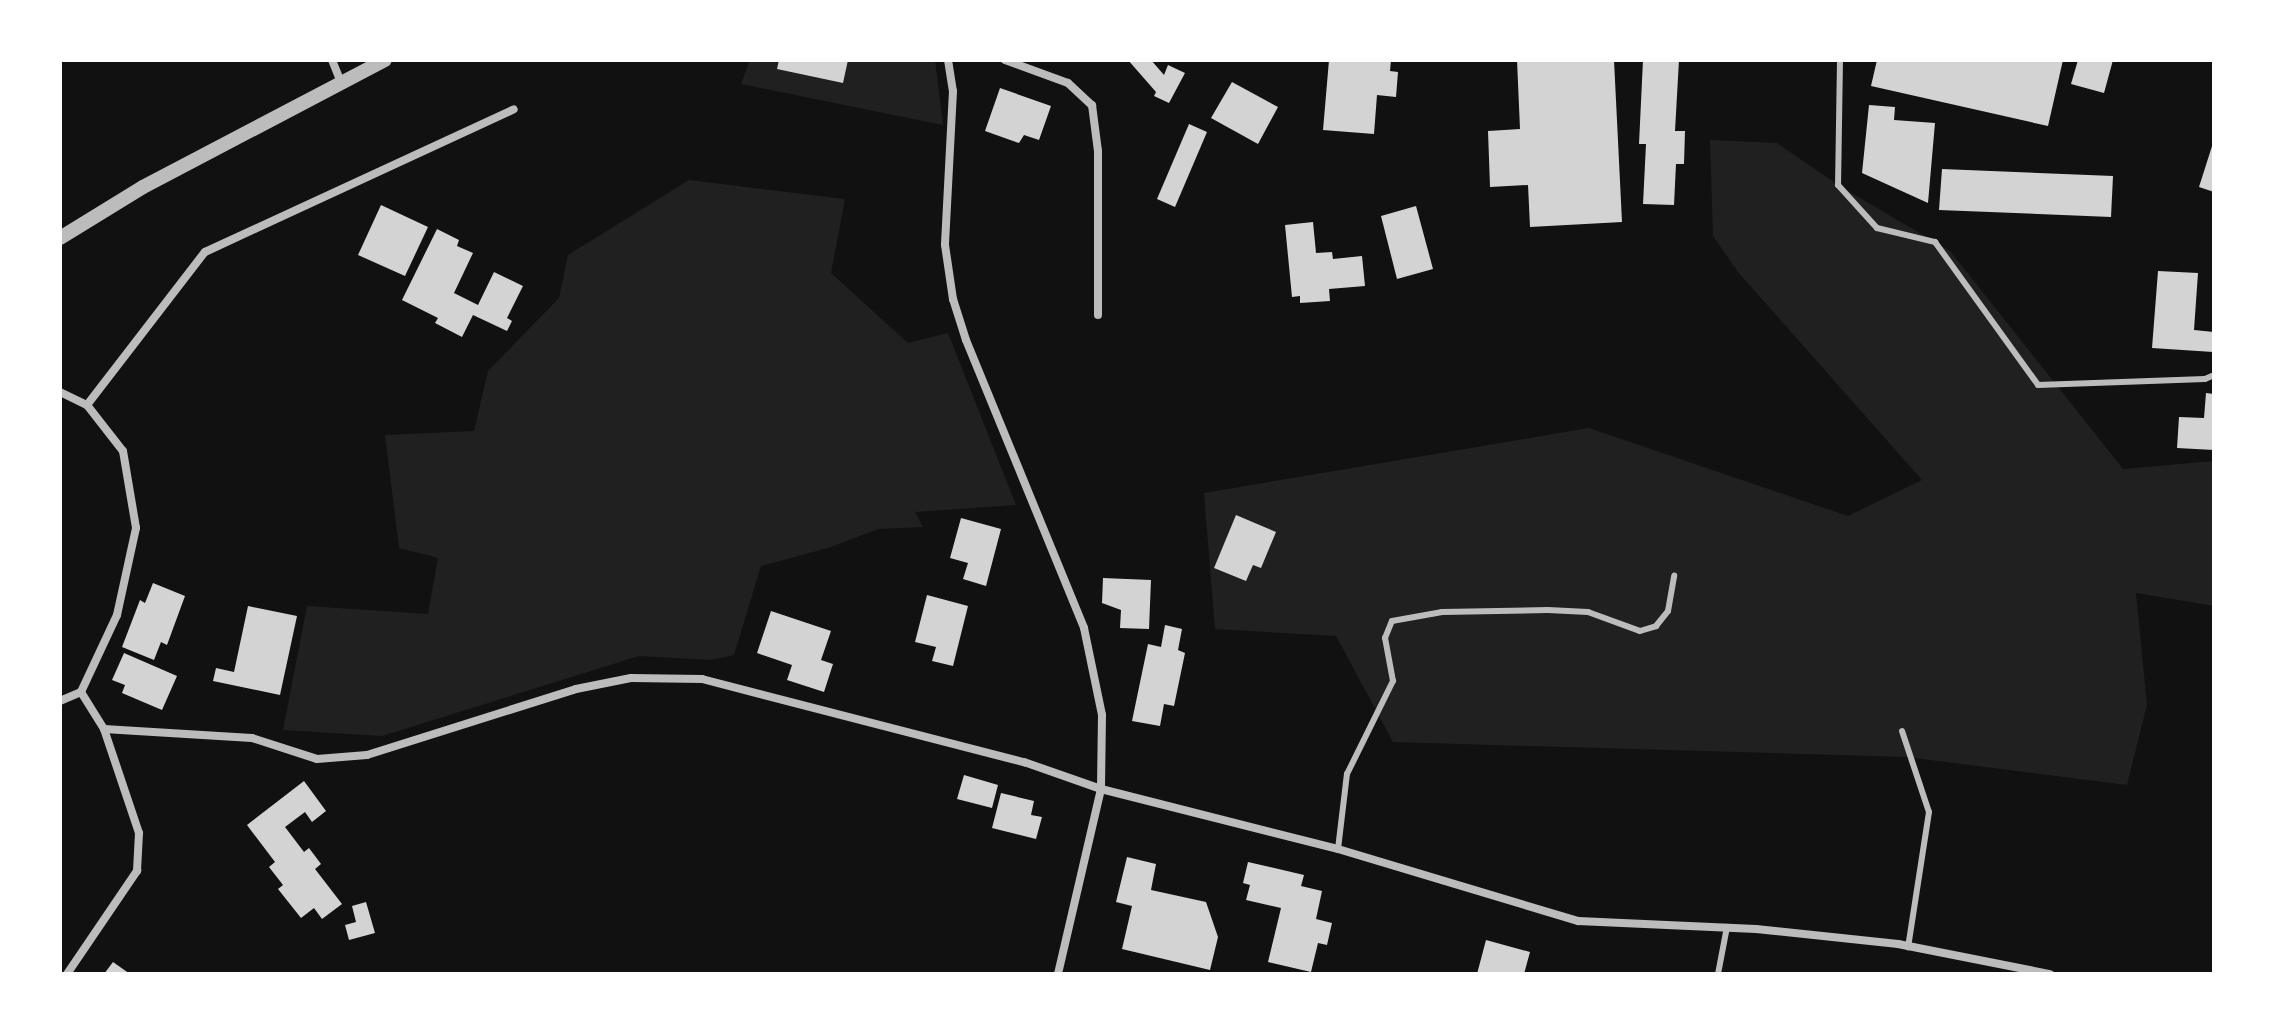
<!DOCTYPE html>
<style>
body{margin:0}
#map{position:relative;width:2274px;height:1034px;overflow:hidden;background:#111;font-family:"Varela Round",sans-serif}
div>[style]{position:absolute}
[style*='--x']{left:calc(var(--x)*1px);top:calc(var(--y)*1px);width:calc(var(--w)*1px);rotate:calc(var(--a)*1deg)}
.green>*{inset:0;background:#202020}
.building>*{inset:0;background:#d3d3d3}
.service>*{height:6px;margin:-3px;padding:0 3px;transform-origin:3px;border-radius:3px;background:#bcbcbc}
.minor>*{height:8px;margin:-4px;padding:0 4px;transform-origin:4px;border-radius:4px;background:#bcbcbc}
.tertiary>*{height:14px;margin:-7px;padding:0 7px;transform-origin:7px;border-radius:7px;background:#bcbcbc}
span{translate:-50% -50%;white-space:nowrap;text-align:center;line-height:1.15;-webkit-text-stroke:6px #fff;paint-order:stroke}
.frame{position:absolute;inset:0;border:62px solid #fff;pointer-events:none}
</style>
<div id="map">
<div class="green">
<i style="clip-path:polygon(750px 60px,935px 60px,943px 125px,741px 84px)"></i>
<i style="clip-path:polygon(1710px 140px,1777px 143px,1838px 185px,1950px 251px,2123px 469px,2214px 461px,2214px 606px,2136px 593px,2147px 705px,2127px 785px,1907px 757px,1393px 742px,1336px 636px,1215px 629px,1204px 493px,1589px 428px,1848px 516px,1922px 480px,1738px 272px,1713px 236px)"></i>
<i style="clip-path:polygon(689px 180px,845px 199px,831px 273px,908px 343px,948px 333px,1016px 505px,915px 512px,923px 527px,878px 529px,828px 548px,761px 566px,734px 655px,711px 660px,639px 656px,382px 736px,283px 730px,307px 606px,428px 614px,438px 558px,399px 548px,385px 435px,474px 431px,488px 371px,559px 298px,568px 255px)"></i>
</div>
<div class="building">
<i style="clip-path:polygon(779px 60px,848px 60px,843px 83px,777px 69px)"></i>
<i style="clip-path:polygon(1128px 60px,1151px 60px,1164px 75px,1168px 65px,1185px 73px,1169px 103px,1154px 96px,1156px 92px)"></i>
<i style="clip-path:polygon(1329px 60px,1391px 60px,1390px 71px,1398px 72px,1396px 97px,1377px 95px,1374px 134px,1323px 130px)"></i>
<i style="clip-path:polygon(1517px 60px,1614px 60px,1622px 222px,1530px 227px,1528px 185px,1490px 187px,1488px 131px,1520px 129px)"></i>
<i style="clip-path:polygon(1643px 60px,1679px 60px,1675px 131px,1685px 131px,1684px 164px,1676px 164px,1674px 205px,1643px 204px,1646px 144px,1639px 144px)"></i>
<i style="clip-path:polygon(1877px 60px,2063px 60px,2048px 126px,1871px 86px)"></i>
<i style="clip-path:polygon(2078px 60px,2113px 60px,2104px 93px,2071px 84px)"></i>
<i style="clip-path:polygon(1232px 82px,1278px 107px,1258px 144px,1211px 118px)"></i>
<i style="clip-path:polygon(1000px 88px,1051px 106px,1039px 140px,1024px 135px,1019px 143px,985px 131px)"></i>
<i style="clip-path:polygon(1869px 105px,1895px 107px,1894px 120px,1935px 123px,1928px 203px,1862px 173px)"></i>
<i style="clip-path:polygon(1189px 124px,1207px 132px,1175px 207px,1157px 199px)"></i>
<i style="clip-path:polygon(2213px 143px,2214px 143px,2214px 192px,2199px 187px)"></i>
<i style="clip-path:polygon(1942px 169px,2113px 176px,2111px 217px,1939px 210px)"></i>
<i style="clip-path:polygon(381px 205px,428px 227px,405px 276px,358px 255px)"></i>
<i style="clip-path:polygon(1416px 206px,1433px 269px,1397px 279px,1381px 216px)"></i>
<i style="clip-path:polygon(1313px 222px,1316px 253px,1332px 252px,1333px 259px,1362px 256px,1365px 286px,1329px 289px,1330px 301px,1300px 303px,1300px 296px,1292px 297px,1285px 225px)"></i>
<i style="clip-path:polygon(437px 229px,459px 240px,457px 246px,473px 253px,454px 293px,478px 305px,494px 272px,523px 286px,507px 318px,512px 321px,507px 331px,473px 315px,462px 337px,435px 323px,438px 318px,402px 300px)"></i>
<i style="clip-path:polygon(2158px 271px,2198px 273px,2194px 330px,2214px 332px,2213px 352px,2152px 348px)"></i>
<i style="clip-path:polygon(2206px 393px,2214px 394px,2214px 450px,2177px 448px,2179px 417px,2204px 418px)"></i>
<i style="clip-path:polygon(1236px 515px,1276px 532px,1261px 568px,1253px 565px,1246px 581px,1214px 568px)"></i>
<i style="clip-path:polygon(961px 518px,1001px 529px,986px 586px,963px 579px,968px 563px,950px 558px)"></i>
<i style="clip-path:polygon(1103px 578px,1151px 580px,1149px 629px,1120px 628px,1121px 610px,1102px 603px)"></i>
<i style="clip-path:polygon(153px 583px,185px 596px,167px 645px,161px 642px,154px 660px,122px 647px,140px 600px,145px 603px)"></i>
<i style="clip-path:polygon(927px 595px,968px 606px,953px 666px,932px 661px,936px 647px,915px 642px)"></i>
<i style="clip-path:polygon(248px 606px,297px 616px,280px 695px,213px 681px,216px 668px,234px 672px)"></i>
<i style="clip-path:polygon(771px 611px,831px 631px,821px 660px,833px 664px,824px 692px,787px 680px,792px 665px,757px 653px)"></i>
<i style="clip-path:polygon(1165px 625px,1182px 629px,1178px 650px,1185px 653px,1174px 706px,1164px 704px,1160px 726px,1132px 721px,1148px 644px,1161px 647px)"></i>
<i style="clip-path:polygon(124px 653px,177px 676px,162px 710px,122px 693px,125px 685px,112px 680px)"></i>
<i style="clip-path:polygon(964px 775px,998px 785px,992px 808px,957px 799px)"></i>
<i style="clip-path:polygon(304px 781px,326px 811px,312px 822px,305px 812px,285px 827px,304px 852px,309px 848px,321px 864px,315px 869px,342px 904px,322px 919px,314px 908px,301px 918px,278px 889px,283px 885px,269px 867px,275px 862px,247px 825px)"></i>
<i style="clip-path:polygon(1001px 793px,1034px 801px,1031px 815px,1042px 817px,1036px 839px,992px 828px)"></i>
<i style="clip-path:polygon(1127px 857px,1156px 864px,1151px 890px,1206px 902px,1218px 937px,1210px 970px,1122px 949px,1132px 906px,1116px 902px)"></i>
<i style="clip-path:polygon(1248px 862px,1304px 875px,1301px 886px,1322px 891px,1316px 919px,1332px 923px,1327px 945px,1318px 943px,1311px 972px,1268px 962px,1281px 908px,1246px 900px,1250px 885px,1243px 883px)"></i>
<i style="clip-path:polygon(366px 902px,375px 933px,349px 940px,345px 925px,356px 922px,352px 906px)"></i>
<i style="clip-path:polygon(1486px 940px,1530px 952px,1524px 974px,1477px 974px)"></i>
<i style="clip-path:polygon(113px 962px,130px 974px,104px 974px)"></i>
</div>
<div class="service">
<i style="--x:1840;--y:60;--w:125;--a:90.9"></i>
<i style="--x:1838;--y:185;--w:58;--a:47.8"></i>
<i style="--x:1877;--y:228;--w:60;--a:13.6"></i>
<i style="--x:1935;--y:242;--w:176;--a:54.2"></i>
<i style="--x:2038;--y:385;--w:167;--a:-2.1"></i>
<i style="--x:2205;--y:379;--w:10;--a:-24"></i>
<i style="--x:1902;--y:731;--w:85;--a:71.6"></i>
<i style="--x:1929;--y:812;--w:137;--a:98.8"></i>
<i style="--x:1338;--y:849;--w:76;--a:-83.2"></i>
<i style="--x:1347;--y:774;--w:104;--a:-63.7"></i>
<i style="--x:1393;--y:681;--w:44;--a:-100.5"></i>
<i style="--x:1385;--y:638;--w:18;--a:-68"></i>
<i style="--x:1392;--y:621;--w:51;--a:-10.2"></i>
<i style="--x:1442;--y:612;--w:106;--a:-1.1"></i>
<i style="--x:1548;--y:610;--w:40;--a:2.9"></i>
<i style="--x:1588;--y:612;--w:55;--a:20.1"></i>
<i style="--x:1640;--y:631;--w:17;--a:-17"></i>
<i style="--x:1656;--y:626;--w:19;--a:-51"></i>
<i style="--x:1668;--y:611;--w:36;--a:-80"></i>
<i style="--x:1718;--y:974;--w:48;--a:-79.2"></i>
</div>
<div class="minor">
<i style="--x:332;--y:60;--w:24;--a:68"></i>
<i style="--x:948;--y:60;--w:31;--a:81"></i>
<i style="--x:953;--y:91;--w:154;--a:93"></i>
<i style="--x:945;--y:245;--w:55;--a:81.6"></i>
<i style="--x:953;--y:299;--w:43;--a:72.4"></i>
<i style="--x:966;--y:340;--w:311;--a:67.7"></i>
<i style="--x:1084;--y:628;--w:89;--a:78.3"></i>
<i style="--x:1102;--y:715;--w:74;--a:90.8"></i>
<i style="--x:1101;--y:789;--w:190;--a:103.1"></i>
<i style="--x:1005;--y:60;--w:67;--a:20.1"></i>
<i style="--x:1068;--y:83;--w:33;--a:43"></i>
<i style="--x:1092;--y:105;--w:46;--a:82.6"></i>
<i style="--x:1098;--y:151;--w:164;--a:90"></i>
<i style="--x:60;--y:392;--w:30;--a:26"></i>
<i style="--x:87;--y:405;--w:58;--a:52"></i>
<i style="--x:123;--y:451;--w:78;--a:80.4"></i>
<i style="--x:136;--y:528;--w:89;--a:102.3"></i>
<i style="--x:117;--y:615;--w:85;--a:115.1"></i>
<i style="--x:81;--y:692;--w:23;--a:157"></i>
<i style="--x:87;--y:405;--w:193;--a:-52.4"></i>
<i style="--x:205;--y:252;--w:340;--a:-24.8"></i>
<i style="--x:104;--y:729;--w:148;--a:3.5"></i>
<i style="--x:252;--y:738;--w:68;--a:17.9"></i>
<i style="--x:317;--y:759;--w:50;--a:-4.6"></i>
<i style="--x:367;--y:755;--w:219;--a:-17.5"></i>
<i style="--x:576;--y:689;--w:56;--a:-11.3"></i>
<i style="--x:631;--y:678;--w:71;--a:0.8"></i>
<i style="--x:702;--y:679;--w:333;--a:14.5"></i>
<i style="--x:1024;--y:762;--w:82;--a:19.3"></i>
<i style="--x:1101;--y:789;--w:244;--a:14.2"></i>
<i style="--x:1338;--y:849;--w:251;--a:16.7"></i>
<i style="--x:1578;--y:921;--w:178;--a:2.6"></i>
<i style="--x:1756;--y:929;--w:143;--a:6"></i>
<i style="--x:1898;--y:944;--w:155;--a:11.2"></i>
<i style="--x:67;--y:974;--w:125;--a:-55.8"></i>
<i style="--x:137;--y:871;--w:38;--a:-87"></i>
<i style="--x:139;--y:833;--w:110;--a:-108.6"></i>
<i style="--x:104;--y:729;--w:44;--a:-121.9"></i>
</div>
<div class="tertiary">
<i style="--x:60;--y:238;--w:97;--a:-31.6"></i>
<i style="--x:143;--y:187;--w:273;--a:-27.7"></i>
</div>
<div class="frame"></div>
</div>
